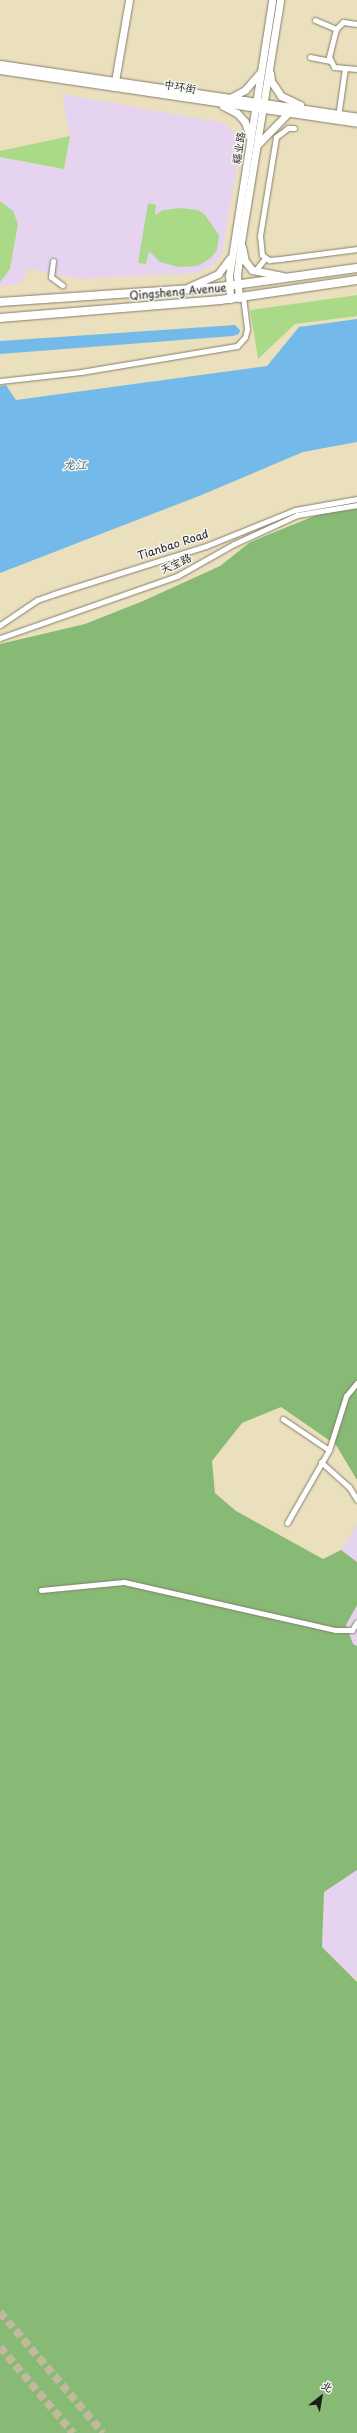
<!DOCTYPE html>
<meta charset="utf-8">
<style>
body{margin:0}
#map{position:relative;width:357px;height:2433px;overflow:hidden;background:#ebe0bd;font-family:"Playpen Sans","LXGW WenKai TC",sans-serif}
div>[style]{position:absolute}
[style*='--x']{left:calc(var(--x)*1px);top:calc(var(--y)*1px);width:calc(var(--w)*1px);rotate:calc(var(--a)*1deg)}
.built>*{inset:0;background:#e6d3f0}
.green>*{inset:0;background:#aada88}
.forest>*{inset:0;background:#87ba74}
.water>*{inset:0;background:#73baea}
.primary-tunnel>*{height:8px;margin-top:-4px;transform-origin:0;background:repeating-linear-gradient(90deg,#c2b99d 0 8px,transparent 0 12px)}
.roads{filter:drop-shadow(0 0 1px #847e6c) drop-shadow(0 0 1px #847e6c)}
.street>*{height:5px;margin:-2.5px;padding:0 2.5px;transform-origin:2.5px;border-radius:2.5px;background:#fff}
.secondary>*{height:7px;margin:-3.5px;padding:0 3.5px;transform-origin:3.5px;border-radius:3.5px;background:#fff}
.primary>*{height:8px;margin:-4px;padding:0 4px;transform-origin:4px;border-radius:4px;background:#fff}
span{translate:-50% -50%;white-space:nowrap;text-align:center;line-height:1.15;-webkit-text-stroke:3px #f6f6f2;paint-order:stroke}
.street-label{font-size:11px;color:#1c1c1c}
.water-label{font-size:12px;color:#3f5b6e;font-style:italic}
.north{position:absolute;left:301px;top:2377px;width:40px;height:40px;-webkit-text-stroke:3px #f6f6f2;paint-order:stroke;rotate:31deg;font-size:11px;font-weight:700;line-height:16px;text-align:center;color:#1c1c1c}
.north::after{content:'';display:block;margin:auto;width:14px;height:18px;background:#1c1c1c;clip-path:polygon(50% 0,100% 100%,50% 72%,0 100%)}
</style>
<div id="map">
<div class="built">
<i style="clip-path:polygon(62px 94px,224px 123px,236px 134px,241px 145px,222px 253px,216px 263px,197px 273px,79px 279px,28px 269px,20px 284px,0 286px,0 157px,64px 169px,70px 136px)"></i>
<i style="clip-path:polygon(357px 1524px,357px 1562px,341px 1550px)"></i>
<i style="clip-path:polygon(357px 1605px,357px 1646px,353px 1644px,346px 1625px)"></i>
<i style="clip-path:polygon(357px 1870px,357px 1978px,348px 1973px,322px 1947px,324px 1892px)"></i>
</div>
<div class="green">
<i style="clip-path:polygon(70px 136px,64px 169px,0 157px,0 151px)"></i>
<i style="clip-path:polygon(0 201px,13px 211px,18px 224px,10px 269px,0 282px)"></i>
<i style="clip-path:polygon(148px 203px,156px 205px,155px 215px,163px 210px,180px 208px,198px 210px,205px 215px,219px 235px,217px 250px,212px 257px,198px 266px,178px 267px,160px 262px,149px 251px,146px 264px,138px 263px)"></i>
<i style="clip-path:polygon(357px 295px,357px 316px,295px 324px,258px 359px,250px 310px)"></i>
</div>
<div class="forest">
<i style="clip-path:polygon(357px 509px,357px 1480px,336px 1445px,281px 1407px,242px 1423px,212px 1461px,215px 1493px,236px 1511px,323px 1559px,341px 1550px,357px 1562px,357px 1605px,346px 1625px,353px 1644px,357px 1646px,357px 1870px,324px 1892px,322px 1947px,357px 1982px,357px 2433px,0 2433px,0 644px,85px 624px,143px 601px,220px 566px,249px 543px,270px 534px,322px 513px)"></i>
</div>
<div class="water">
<i style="clip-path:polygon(357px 319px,357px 442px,303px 452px,199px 496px,0 573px,0 386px,6px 385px,16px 400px,267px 366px,299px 327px)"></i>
<i style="clip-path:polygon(235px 325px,240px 330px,239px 334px,233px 336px,0 354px,0 341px)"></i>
</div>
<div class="primary-tunnel">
<i style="--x:0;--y:2312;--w:159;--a:49.6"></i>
<i style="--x:0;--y:2347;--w:113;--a:49.7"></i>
</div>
<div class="roads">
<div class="street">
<i style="--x:315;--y:20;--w:23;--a:23"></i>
<i style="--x:357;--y:24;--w:14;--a:-172"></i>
<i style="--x:343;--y:22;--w:10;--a:135"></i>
<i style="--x:336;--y:29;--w:29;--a:104"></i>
<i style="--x:329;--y:57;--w:11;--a:63"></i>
<i style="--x:334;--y:67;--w:23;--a:5"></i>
<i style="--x:310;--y:57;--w:21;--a:11"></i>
<i style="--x:338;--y:117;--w:49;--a:-81.9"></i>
<i style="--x:294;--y:128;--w:6;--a:180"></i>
<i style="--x:288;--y:128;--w:15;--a:143"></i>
<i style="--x:276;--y:137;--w:100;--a:99.2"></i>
<i style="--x:260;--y:236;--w:19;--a:84"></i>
<i style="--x:262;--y:255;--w:9;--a:36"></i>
<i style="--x:269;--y:260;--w:11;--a:-5"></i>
<i style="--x:280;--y:259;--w:78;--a:-7.4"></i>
<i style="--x:53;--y:261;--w:16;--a:97"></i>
<i style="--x:51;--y:277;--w:14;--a:36"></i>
<i style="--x:255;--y:271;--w:16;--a:-52"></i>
<i style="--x:0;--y:381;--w:81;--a:-6.3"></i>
<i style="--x:81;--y:372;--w:158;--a:-9.5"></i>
<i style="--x:237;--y:346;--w:12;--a:-48"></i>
<i style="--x:245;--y:337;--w:8;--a:-76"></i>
<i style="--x:247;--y:329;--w:32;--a:-97"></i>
<i style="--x:0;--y:625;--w:45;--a:-34"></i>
<i style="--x:37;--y:600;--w:18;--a:-19"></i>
<i style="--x:54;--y:594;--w:159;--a:-17.5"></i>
<i style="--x:206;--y:546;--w:96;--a:-22"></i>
<i style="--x:295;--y:510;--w:63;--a:-10.1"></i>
<i style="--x:0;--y:638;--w:188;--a:-19.3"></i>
<i style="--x:177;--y:576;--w:65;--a:-29.3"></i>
<i style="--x:234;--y:544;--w:69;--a:-24.7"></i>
<i style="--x:297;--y:515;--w:61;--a:-9.5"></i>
<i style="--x:283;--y:1419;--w:55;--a:34"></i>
<i style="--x:329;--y:1450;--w:84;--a:119.9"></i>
<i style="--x:329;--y:1450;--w:57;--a:-72.5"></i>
<i style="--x:346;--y:1396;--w:17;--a:-50"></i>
<i style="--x:321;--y:1462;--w:38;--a:42"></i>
<i style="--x:349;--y:1487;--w:15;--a:58"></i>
<i style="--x:41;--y:1590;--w:83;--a:-5.5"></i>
<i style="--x:124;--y:1582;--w:217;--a:12.8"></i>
<i style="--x:336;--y:1630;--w:16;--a:0"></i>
<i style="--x:352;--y:1630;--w:9;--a:-58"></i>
</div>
<div class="secondary">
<i style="--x:0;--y:64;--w:361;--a:8.4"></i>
<i style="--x:0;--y:70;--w:361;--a:8.4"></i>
<i style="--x:270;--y:73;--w:8;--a:83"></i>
<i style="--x:271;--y:81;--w:18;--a:56"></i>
<i style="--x:281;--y:96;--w:21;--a:25"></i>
<i style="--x:114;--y:87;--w:88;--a:-80.2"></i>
<i style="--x:230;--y:98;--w:17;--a:-28"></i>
<i style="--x:245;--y:90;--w:23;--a:-49"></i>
<i style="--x:223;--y:106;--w:16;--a:27"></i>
<i style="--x:237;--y:113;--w:12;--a:48"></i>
<i style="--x:245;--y:122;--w:16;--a:72"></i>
<i style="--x:258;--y:144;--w:43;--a:-45.9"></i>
<i style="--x:242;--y:247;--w:14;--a:78"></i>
<i style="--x:245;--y:261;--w:11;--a:52"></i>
<i style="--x:252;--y:270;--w:31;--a:11"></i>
<i style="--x:189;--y:287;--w:32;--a:-24"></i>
<i style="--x:218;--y:274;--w:20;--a:-53"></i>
<i style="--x:239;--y:298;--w:23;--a:-95"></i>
<i style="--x:237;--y:275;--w:33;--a:-83"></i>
<i style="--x:241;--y:242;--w:245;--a:-80.8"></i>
<i style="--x:230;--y:299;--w:23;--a:-92"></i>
<i style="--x:229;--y:276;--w:279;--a:-81.1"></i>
</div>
<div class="primary">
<i style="--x:0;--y:302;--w:221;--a:-3.9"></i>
<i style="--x:220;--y:287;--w:138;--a:-7.9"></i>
<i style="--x:0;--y:318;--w:221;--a:-4.7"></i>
<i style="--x:220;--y:300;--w:138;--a:-8.3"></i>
</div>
</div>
<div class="street-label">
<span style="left:180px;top:87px;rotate:9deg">中环街</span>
<span style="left:239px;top:148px;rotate:-81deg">福业路</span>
<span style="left:178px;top:292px;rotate:-5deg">Qingsheng Avenue</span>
<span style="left:173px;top:545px;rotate:-18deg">Tianbao Road</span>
<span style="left:176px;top:564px;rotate:-25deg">天宝路</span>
</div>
<div class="water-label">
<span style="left:75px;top:465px">龙江</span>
</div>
<div class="north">北</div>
</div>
